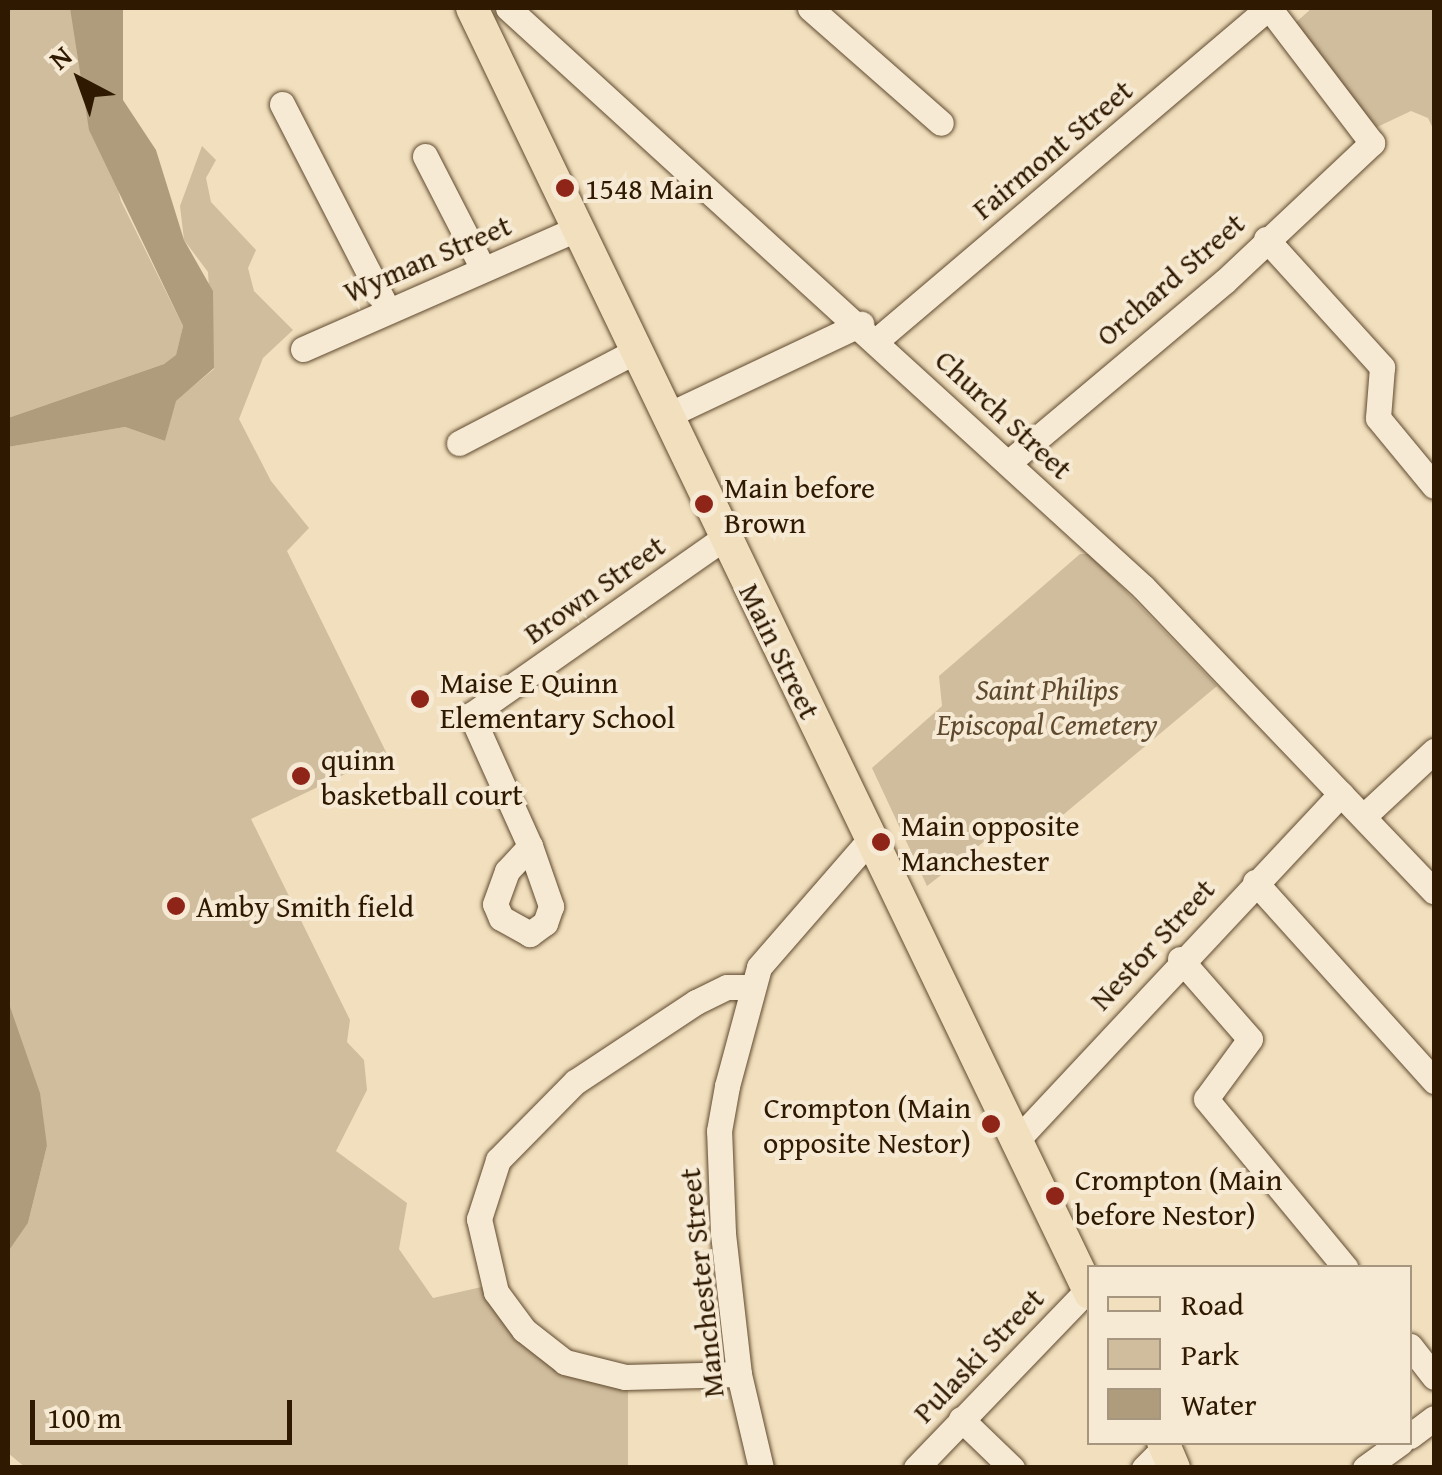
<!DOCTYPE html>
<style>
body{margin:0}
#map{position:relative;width:1442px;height:1475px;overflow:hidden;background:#f1dfbd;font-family:"Gentium Book Plus",serif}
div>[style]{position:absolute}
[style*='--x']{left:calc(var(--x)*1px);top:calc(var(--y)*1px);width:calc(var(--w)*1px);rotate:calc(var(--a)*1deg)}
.green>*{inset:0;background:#d0bd9d}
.water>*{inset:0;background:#af9c7d}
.roads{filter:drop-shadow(0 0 2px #604a2f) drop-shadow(0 0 2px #604a2f)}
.minor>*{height:25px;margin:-12.5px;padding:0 12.5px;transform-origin:12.5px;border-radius:12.5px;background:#f6ead4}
.major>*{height:32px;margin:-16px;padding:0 16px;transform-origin:16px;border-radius:16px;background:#f1dfbd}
.dots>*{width:28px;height:28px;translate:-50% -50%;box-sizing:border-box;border:5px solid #f6ead4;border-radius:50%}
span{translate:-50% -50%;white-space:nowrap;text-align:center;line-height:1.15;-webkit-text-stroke:8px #f6ead4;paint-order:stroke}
.street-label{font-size:30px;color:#2f1900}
.poi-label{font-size:30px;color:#2f1900}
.left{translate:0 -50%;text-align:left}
.right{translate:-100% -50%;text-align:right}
.park-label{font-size:30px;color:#5f4a2f;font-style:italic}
.frame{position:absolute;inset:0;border:10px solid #2f1900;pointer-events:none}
.legend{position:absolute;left:1087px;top:1265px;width:325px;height:180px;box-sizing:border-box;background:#f6ead4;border:2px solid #a6967f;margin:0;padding:12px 18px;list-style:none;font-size:30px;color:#2f1900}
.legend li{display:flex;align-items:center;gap:20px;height:50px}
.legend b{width:50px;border:2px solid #a6967f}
.north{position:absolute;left:30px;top:30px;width:100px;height:100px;-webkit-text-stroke:8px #f6ead4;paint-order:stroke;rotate:319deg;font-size:28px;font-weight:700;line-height:40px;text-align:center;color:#2f1900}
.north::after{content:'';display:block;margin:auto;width:35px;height:45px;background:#2f1900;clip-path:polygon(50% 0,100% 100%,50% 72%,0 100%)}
.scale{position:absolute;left:30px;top:1400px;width:262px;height:45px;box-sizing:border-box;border:5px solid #2f1900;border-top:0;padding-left:12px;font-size:30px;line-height:35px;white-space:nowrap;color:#2f1900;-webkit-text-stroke:8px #f6ead4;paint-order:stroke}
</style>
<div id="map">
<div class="green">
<i style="clip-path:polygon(8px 8px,70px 8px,121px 201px,183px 326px,176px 356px,164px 364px,8px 418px)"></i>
<i style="clip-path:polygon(1312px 8px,1434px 8px,1434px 131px,1428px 118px,1411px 111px,1375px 128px,1294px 24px)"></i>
<i style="clip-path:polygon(202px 146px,216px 160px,206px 178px,211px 202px,256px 250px,248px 268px,254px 291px,293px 330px,263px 358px,239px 419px,271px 481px,309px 528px,287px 551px,387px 754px,251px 819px,350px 1020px,347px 1042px,364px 1060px,367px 1090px,336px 1151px,407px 1203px,399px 1249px,433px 1298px,486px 1286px,558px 1356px,628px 1375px,628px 1467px,26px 1468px,8px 1453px,8px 1252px,28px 1223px,47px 1146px,8px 1001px,8px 447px,125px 427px,165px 441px,175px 401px,214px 369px,208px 272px,184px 240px,180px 206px)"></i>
<i style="clip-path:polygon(1080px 554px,1090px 554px,1217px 686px,1039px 835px,999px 830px,927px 886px,872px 768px,942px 706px,939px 676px)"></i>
</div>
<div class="water">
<i style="clip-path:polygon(70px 8px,123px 8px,123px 100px,156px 150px,184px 240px,213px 291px,214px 368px,176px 401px,165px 441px,125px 427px,8px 447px,8px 418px,164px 364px,176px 355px,183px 326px,89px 130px)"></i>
<i style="clip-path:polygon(8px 1001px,40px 1093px,47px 1146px,28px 1223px,8px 1252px)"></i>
</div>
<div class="roads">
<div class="minor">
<i style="--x:508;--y:8;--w:859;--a:42.36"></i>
<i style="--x:1143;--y:587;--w:421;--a:46.3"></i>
<i style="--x:810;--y:8;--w:174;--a:41.3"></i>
<i style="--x:282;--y:104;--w:232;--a:62.8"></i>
<i style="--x:425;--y:156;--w:127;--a:62.8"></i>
<i style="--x:1266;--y:239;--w:173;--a:47.8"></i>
<i style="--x:1382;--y:367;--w:51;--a:94.5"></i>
<i style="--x:1378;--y:418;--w:88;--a:50.5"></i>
<i style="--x:877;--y:340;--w:513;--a:-40.33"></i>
<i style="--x:303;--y:349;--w:299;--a:-23.7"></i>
<i style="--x:666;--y:416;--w:216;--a:-25.3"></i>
<i style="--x:459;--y:443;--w:199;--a:-27.5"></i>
<i style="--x:1008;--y:463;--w:283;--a:-40"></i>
<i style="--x:1225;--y:281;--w:202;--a:-43.2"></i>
<i style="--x:1372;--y:143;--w:170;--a:-127.3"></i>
<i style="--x:1364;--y:816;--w:96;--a:-42.9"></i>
<i style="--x:530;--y:846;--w:144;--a:-114.2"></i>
<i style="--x:471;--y:715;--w:310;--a:-35"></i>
<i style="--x:530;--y:846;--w:64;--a:70.7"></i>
<i style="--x:551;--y:906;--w:18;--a:109"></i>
<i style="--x:545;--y:923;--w:19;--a:144"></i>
<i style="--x:530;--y:934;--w:33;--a:-151"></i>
<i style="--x:501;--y:918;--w:15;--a:-113"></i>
<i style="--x:495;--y:904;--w:35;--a:-70"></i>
<i style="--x:507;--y:871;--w:34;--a:-47"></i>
<i style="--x:1255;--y:882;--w:268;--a:48"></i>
<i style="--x:1180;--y:959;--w:106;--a:48.8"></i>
<i style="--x:1250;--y:1039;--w:74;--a:126.3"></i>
<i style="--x:1206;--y:1099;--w:219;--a:50.4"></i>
<i style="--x:1015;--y:1142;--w:477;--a:-46.9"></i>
<i style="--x:1410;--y:1346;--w:39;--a:52"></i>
<i style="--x:739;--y:1374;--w:114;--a:178.5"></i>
<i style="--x:625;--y:1377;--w:62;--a:-166"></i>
<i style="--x:565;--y:1362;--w:52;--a:-142"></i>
<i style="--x:524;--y:1330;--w:47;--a:-126.4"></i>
<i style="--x:496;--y:1292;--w:75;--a:-103.1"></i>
<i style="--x:479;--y:1219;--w:62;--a:-72.1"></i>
<i style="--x:498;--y:1160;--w:110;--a:-45.4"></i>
<i style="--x:575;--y:1082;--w:145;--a:-33.5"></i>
<i style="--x:696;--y:1002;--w:34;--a:-26"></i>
<i style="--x:727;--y:987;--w:24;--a:0"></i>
<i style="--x:961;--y:1419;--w:71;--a:43.9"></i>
<i style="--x:1410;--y:1436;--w:30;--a:-37"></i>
<i style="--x:761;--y:1468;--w:97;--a:-103.2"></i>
<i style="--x:739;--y:1374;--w:142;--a:-96.5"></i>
<i style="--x:723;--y:1233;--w:102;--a:-92.2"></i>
<i style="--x:719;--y:1131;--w:46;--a:-79.9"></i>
<i style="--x:727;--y:1086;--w:123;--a:-74.9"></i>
<i style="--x:759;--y:967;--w:171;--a:-49"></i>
<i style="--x:916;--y:1468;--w:248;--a:-46.1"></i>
<i style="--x:1144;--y:1468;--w:30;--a:-45"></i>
<i style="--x:1365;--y:1468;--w:44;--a:-35.8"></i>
</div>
<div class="major">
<i style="--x:472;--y:8;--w:1426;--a:64.32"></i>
<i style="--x:1163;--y:1442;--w:28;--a:67"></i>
</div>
</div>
<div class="dots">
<i style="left:565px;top:188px;background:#8f2418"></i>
<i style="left:704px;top:504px;background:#8f2418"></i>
<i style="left:420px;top:699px;background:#8f2418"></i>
<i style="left:301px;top:776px;background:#8f2418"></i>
<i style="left:881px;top:842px;background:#8f2418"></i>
<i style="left:176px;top:906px;background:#8f2418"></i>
<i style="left:991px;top:1124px;background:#8f2418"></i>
<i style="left:1055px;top:1196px;background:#8f2418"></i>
</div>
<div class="street-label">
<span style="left:1052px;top:149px;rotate:-40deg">Fairmont Street</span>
<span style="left:427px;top:258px;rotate:-23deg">Wyman Street</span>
<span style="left:1170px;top:279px;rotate:-41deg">Orchard Street</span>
<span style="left:1004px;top:414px;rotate:43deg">Church Street</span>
<span style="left:594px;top:589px;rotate:-35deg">Brown Street</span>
<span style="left:780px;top:651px;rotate:64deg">Main Street</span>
<span style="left:1152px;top:944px;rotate:-47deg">Nestor Street</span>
<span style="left:701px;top:1283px;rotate:-96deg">Manchester Street</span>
<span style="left:978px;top:1355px;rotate:-46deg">Pulaski Street</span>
</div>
<div class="poi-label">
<span class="left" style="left:585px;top:188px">1548 Main</span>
<span class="left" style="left:724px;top:504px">Main before<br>Brown</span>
<span class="left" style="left:440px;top:699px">Maise E Quinn<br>Elementary School</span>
<span class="left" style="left:321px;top:776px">quinn<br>basketball court</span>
<span class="left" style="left:901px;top:842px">Main opposite<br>Manchester</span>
<span class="left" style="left:196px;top:906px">Amby Smith field</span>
<span class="right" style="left:971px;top:1124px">Crompton (Main<br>opposite Nestor)</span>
<span class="left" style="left:1075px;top:1196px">Crompton (Main<br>before Nestor)</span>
</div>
<div class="park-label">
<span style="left:1047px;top:706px">Saint Philips<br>Episcopal Cemetery</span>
</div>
<div class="frame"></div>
<ul class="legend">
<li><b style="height:12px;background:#f1dfbd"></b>Road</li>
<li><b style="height:28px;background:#d0bd9d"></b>Park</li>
<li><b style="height:28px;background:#af9c7d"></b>Water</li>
</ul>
<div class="north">N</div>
<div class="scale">100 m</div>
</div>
